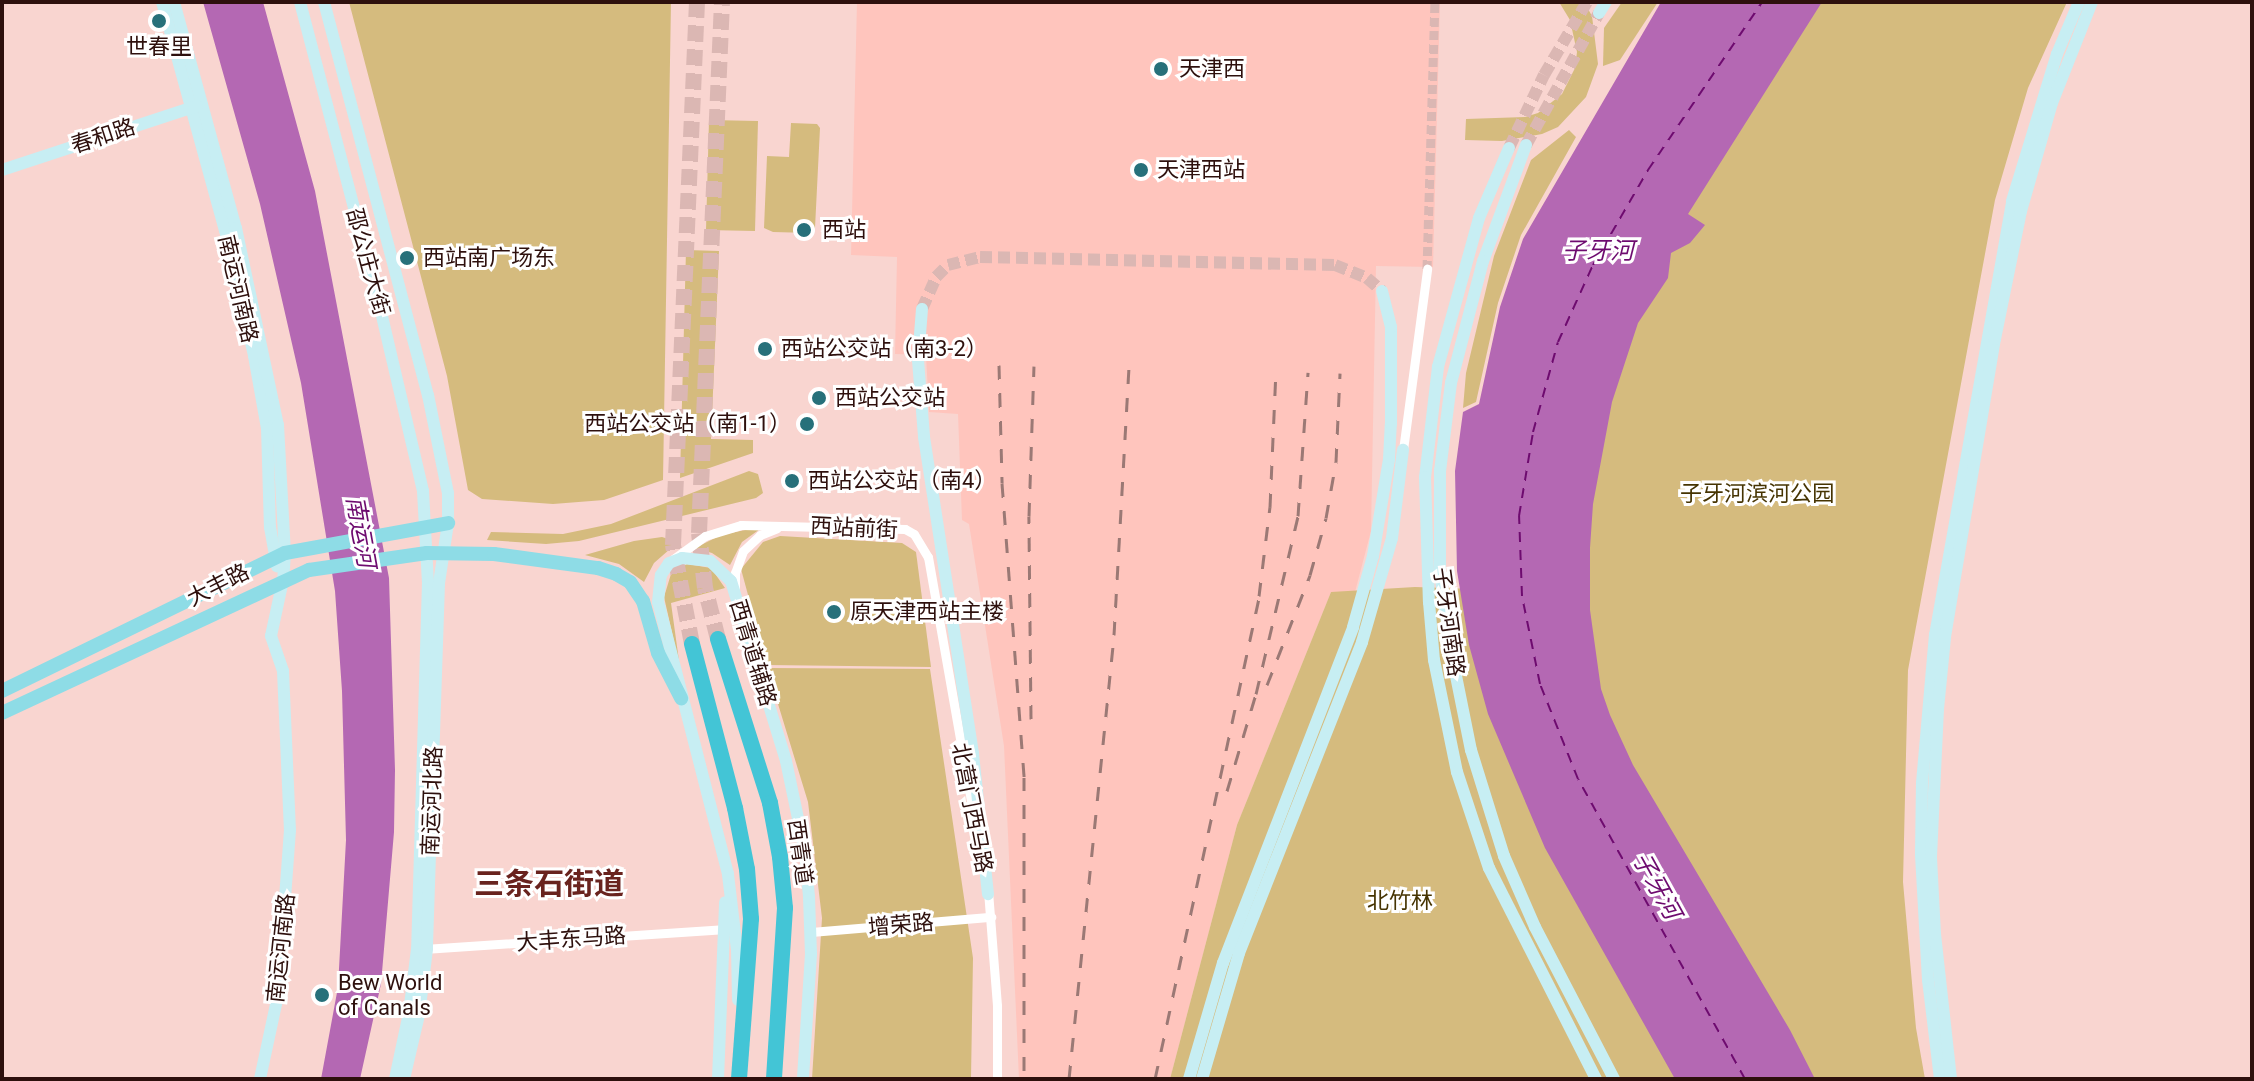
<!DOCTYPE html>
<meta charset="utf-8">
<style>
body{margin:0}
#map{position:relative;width:2254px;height:1081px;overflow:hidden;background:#f9d5d0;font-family:Roboto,"Noto Sans SC",sans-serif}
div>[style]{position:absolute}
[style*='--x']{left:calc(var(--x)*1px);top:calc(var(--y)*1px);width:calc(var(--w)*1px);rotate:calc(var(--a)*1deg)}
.built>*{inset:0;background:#ffc5bd}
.green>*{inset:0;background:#d5bb7e}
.water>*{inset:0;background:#b468b3}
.ferry>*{height:2px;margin-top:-1px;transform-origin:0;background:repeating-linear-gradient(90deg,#6e0b6f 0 10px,transparent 0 18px)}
.street-tunnel>*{height:9px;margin-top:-4.5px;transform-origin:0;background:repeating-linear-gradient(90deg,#dbb7b3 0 9px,transparent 0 13.5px)}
.secondary-tunnel>*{height:12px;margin-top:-6px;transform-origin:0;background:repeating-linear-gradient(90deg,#dbb7b3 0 12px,transparent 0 18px)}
.highway-tunnel>*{height:16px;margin-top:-8px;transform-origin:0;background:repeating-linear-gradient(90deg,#dbb7b3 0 16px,transparent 0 24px)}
.street>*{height:9px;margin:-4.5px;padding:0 4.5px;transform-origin:4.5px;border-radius:4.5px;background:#fff}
.secondary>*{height:12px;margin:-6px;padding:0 6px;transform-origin:6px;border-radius:6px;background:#c7eef3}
.primary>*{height:14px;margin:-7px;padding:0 7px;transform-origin:7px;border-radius:7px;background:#8edce6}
.highway>*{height:16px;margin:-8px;padding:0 8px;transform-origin:8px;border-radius:8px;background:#43c5d6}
.rail>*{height:3px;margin-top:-1.5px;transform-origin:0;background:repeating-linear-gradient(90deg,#9b7975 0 14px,transparent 0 28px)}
.dots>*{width:22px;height:22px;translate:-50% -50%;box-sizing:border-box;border:4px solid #fff;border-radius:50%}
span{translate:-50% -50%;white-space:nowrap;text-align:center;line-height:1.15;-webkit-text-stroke:6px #fff;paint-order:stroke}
.poi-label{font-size:22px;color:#2e100d}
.left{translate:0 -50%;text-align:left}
.right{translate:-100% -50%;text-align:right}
.street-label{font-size:22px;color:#2e100d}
.park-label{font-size:22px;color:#463402}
.water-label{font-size:24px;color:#6e0b6f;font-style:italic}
.district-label{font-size:30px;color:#69231e;font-weight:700}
.frame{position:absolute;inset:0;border:4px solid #2e100d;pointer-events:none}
</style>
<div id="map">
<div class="built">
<i style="clip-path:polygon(857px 2px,1440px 2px,1433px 267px,1376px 266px,1371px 531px,1355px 592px,1331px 592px,1237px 825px,1170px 1079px,1019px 1079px,1004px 746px,969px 524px,962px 520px,958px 414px,929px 412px,926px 355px,895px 354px,897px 257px,851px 255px)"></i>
</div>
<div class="green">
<i style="clip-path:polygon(349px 2px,671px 2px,663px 480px,604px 500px,553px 504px,482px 499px,468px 490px,447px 376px)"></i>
<i style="clip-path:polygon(1559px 2px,1584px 2px,1592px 16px,1598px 64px,1586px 97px,1558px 127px,1542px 134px,1502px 141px,1465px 140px,1466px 119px,1525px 117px,1538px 113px,1562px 94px,1575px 68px,1577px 52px,1570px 20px)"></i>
<i style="clip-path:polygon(1622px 2px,1658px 2px,1620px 60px,1603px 66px,1604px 28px)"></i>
<i style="clip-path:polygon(1798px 2px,2067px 2px,2028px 88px,1995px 200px,1908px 670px,1903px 882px,1916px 1028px,1925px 1079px,1798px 1079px,1601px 735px,1573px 613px,1606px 342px)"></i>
<i style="clip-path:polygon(709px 120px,758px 121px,755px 231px,706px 230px)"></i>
<i style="clip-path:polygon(791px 123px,817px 124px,820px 128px,815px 228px,810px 233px,773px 232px,764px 228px,767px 156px,789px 157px)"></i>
<i style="clip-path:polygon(1569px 130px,1576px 137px,1521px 235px,1498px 303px,1476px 402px,1463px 408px,1466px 373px,1494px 256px,1531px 160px)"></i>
<i style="clip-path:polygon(686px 250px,719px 251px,711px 439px,753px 440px,753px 453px,680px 478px)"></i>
<i style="clip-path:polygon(749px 471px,758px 474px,763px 493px,756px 498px,579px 541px,546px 544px,487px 540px,491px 532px,563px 534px,611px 524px)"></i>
<i style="clip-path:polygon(750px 529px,760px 529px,742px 542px,730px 565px,712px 553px,695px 548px,721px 535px)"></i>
<i style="clip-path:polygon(780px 536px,902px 543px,916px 552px,931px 667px,767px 665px,741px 569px,763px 542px)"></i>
<i style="clip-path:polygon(662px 537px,678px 542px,654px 563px,644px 582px,619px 564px,585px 555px,634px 541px)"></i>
<i style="clip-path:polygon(687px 564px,711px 568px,725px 588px,671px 603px,680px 668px,664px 597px,671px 574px)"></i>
<i style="clip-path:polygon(1415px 587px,1475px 589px,1690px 1079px,1170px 1079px,1237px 825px,1331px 592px)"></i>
<i style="clip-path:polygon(767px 668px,930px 669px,973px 958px,971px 1079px,812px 1079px,822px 918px,808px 802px)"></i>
</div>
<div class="water">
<i style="clip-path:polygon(203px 2px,263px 2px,315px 191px,389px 578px,395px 770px,394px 832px,381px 984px,360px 1079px,321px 1079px,338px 987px,346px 840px,342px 691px,335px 591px,301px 383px,260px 204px)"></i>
<i style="clip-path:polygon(1661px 2px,1822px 2px,1688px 214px,1705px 225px,1690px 243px,1671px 253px,1668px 278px,1638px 323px,1612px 402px,1593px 504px,1590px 548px,1590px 610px,1601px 689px,1610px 715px,1633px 765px,1790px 1030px,1815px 1079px,1675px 1079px,1545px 848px,1488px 714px,1469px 645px,1457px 571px,1455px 471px,1463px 412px,1479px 404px,1500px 307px,1523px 239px)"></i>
</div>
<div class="ferry">
<i style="--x:1745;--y:1079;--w:343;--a:-119.1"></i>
<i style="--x:1578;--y:779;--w:102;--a:-111.8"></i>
<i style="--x:1540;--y:684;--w:90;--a:-101.6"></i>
<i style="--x:1522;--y:596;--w:80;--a:-92.1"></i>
<i style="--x:1519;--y:516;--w:85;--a:-80.5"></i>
<i style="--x:1533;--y:432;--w:93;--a:-74.5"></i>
<i style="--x:1558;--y:342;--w:85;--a:-65.6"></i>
<i style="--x:1593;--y:265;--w:110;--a:-59.9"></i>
<i style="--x:1648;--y:170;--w:203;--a:-55.8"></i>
</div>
<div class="street-tunnel">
<i style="--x:1427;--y:269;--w:267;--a:-88.3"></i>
</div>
<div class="secondary-tunnel">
<i style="--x:1526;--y:145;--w:151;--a:-61.1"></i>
<i style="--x:1509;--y:148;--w:81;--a:-64.4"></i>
<i style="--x:1544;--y:75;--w:85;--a:-59.5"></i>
<i style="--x:922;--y:309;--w:35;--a:-66"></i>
<i style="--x:936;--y:277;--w:17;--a:-45"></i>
<i style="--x:948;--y:265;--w:33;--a:-14"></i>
<i style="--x:980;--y:257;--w:355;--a:1.3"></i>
<i style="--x:1335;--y:265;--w:35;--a:22"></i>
<i style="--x:1367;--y:278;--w:20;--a:41"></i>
</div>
<div class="highway-tunnel">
<i style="--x:718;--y:639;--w:53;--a:-104.3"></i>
<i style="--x:705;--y:588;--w:55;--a:-96.2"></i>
<i style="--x:699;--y:533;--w:531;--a:-87.52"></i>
<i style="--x:692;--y:644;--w:101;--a:-100.9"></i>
<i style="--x:673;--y:545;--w:544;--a:-87.47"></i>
</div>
<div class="street">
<i style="--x:1403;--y:450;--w:183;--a:-82.4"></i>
<i style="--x:672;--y:560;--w:41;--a:-36"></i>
<i style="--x:705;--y:536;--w:38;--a:-17"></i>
<i style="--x:741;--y:525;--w:164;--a:1.4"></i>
<i style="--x:905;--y:529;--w:10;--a:29"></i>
<i style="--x:914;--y:534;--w:27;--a:59"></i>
<i style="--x:928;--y:557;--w:276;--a:80"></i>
<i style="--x:735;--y:588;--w:15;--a:-90"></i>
<i style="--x:735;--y:573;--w:23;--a:-70"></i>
<i style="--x:743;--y:551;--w:23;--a:-43"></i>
<i style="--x:760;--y:535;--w:18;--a:-22"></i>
<i style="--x:988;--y:891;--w:115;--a:85.5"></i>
<i style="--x:997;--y:1006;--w:73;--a:90"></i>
<i style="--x:811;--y:932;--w:181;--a:-4.8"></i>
<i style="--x:424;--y:949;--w:303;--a:-3.8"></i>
</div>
<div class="secondary">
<i style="--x:162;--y:2;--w:237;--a:74.6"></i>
<i style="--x:225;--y:230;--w:129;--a:77"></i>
<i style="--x:254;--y:356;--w:73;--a:79.8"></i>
<i style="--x:267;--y:428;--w:99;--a:88.3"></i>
<i style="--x:270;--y:527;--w:40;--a:80"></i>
<i style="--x:174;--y:2;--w:234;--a:74.7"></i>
<i style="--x:236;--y:228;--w:201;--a:78"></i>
<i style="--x:278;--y:425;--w:128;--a:86.9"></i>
<i style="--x:285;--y:553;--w:27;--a:94"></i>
<i style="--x:283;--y:580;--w:57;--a:102.1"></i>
<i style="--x:271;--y:636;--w:37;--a:71"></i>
<i style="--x:283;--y:671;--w:159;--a:87.5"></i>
<i style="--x:290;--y:830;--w:165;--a:94.2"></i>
<i style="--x:278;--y:995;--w:86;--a:102.1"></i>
<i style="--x:300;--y:2;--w:307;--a:75.3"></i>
<i style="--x:378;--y:299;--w:197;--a:76.8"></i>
<i style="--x:423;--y:491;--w:91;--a:86.9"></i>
<i style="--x:428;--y:582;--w:367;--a:91.7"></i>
<i style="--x:417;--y:949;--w:64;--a:97.1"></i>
<i style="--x:409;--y:1013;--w:67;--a:102"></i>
<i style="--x:324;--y:2;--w:407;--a:75.2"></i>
<i style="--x:428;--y:395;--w:100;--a:78.5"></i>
<i style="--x:448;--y:493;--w:30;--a:90"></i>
<i style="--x:448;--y:523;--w:61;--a:98.5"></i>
<i style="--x:439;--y:583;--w:366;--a:91.9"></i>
<i style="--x:427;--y:949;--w:66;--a:96.9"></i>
<i style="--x:419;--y:1015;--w:66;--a:103.2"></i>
<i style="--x:1599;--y:13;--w:13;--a:-58"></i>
<i style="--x:1526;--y:145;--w:124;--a:110.3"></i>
<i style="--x:1483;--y:261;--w:126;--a:104.7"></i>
<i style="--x:1451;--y:383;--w:89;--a:97.1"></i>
<i style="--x:1440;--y:471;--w:101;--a:90"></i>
<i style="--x:1440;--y:572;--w:80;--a:82.1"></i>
<i style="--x:1451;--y:651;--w:101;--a:78.6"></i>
<i style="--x:1471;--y:750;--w:111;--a:72.7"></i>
<i style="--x:1504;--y:856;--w:77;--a:66.4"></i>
<i style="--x:1535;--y:927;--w:171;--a:62.5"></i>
<i style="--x:1509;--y:148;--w:76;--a:113.2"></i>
<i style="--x:1479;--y:218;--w:155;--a:105.4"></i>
<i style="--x:1438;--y:367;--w:111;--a:96.7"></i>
<i style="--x:1425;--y:477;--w:125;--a:88.2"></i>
<i style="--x:1429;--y:602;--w:58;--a:85.1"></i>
<i style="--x:1434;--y:660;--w:114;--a:78.4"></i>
<i style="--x:1457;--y:772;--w:101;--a:71.6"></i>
<i style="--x:1489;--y:868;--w:237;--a:63.1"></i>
<i style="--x:2;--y:170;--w:205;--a:-18.2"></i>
<i style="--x:922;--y:309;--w:51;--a:94.5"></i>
<i style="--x:918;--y:360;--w:77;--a:85.5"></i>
<i style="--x:924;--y:437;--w:321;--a:81.2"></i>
<i style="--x:973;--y:754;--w:141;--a:83.9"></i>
<i style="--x:738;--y:1000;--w:50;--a:-91.1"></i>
<i style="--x:737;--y:950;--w:77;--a:-96.8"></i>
<i style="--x:728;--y:874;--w:281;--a:-104.4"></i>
<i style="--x:658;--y:602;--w:27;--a:-84"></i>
<i style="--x:661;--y:575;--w:14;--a:-56"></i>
<i style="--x:669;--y:563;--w:14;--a:-21"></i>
<i style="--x:682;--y:558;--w:28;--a:6"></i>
<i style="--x:710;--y:561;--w:29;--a:44"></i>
<i style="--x:731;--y:581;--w:188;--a:73"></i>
<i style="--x:786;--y:761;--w:93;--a:78.2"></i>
<i style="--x:805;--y:852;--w:45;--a:84.9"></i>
<i style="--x:809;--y:897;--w:57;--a:88"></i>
<i style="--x:811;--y:954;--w:125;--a:93.7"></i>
<i style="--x:718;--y:1079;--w:177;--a:-87.7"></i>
<i style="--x:1189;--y:1079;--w:121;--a:-73.7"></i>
<i style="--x:1223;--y:963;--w:360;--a:-68.8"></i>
<i style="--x:1353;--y:627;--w:74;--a:-74.3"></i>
<i style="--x:1373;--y:556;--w:98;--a:-80.6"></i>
<i style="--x:1389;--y:459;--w:35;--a:-87"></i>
<i style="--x:1391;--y:424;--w:97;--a:-90"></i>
<i style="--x:1391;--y:327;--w:37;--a:-104"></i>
<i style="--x:1202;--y:1079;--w:131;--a:-73.6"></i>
<i style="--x:1239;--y:953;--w:334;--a:-68.4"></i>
<i style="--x:1362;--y:642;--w:108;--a:-73.9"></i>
<i style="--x:1392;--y:538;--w:89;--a:-82.9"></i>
<i style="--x:1940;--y:1079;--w:100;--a:-96.9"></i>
<i style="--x:1928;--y:980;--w:126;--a:-93.2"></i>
<i style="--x:1921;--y:854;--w:71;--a:-89.2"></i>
<i style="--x:1922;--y:783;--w:149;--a:-85"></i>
<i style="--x:1935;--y:635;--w:441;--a:-79.9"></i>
<i style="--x:2012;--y:201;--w:154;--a:-73"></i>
<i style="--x:2057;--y:54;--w:56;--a:-67.1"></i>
<i style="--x:1951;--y:1079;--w:146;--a:-96.3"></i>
<i style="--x:1935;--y:934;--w:77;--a:-93"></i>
<i style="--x:1931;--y:857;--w:148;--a:-87.3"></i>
<i style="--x:1938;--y:709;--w:72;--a:-84.4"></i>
<i style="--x:1945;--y:637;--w:302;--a:-80.5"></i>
<i style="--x:1995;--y:339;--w:131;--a:-78.5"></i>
<i style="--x:2021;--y:211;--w:112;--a:-74"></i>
<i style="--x:2052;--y:103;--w:109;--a:-68.4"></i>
</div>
<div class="primary">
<i style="--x:2;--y:691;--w:315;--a:-26"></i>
<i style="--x:285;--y:553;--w:166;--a:-10.4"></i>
<i style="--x:2;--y:713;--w:339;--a:-25"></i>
<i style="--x:309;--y:570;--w:119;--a:-8.2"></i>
<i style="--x:427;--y:553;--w:67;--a:0.9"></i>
<i style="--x:494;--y:554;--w:105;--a:7.7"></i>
<i style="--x:598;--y:568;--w:19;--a:18"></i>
<i style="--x:616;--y:574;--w:16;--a:30"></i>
<i style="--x:630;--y:582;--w:23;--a:56"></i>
<i style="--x:643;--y:601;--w:54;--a:73.9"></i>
<i style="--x:658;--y:653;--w:51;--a:62.9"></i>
</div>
<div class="highway">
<i style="--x:718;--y:639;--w:172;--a:72.4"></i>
<i style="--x:770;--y:803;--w:55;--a:79.5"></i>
<i style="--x:780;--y:857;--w:51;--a:84.4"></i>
<i style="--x:785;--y:908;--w:171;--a:93.7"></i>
<i style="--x:692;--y:644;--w:170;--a:75.3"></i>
<i style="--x:735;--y:808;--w:62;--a:78.9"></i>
<i style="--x:747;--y:869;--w:50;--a:85.4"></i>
<i style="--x:751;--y:919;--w:160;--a:94.3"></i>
</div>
<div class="rail">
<i style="--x:999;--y:365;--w:118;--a:88.5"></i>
<i style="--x:1002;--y:483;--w:295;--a:85.7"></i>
<i style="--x:1024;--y:777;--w:302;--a:90"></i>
<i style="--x:1267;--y:685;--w:118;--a:-68.6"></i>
<i style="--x:1310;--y:575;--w:59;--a:-74.3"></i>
<i style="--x:1326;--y:518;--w:57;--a:-79.9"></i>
<i style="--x:1336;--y:462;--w:89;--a:-87.4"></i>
<i style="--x:1031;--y:719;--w:203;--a:-90.6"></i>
<i style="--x:1029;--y:516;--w:150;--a:-88.1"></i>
<i style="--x:1227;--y:791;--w:101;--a:-73.4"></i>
<i style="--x:1256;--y:694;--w:183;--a:-76.7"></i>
<i style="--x:1298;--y:516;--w:144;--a:-86"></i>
<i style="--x:1069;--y:1079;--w:446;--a:-84.2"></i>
<i style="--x:1114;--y:635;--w:266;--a:-86.8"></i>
<i style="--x:1155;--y:1079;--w:494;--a:-77.8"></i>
<i style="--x:1259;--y:596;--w:90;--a:-83"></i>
<i style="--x:1270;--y:507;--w:136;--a:-87.5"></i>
</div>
<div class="dots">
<i style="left:159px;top:21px;background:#27707a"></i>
<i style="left:1161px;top:69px;background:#27707a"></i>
<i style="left:1141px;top:170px;background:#27707a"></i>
<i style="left:804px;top:230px;background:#27707a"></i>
<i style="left:407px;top:258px;background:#27707a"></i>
<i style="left:765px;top:349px;background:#27707a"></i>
<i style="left:819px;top:398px;background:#27707a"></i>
<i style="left:807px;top:424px;background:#27707a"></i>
<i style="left:792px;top:481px;background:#27707a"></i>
<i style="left:834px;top:612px;background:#27707a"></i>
<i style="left:322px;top:995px;background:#27707a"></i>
</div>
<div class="poi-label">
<span style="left:159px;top:47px">世春里</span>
<span class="left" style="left:1179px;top:69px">天津西</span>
<span class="left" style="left:1157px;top:170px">天津西站</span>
<span class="left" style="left:822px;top:230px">西站</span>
<span class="left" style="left:423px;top:258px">西站南广场东</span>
<span class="left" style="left:781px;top:349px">西站公交站（南3-2）</span>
<span class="left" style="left:835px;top:398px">西站公交站</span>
<span class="right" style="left:791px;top:424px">西站公交站（南1-1）</span>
<span class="left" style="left:808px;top:481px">西站公交站（南4）</span>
<span class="left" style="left:850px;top:612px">原天津西站主楼</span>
<span class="left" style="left:338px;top:995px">Bew World<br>of Canals</span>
</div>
<div class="street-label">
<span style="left:103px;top:136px;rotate:-18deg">春和路</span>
<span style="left:368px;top:262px;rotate:75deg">邵公庄大街</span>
<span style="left:238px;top:289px;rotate:77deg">南运河南路</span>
<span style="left:854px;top:528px;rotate:3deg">西站前街</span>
<span style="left:218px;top:585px;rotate:-27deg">大丰路</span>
<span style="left:1449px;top:622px;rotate:82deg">子牙河南路</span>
<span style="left:753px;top:653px;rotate:73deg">西青道辅路</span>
<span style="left:432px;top:801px;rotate:-88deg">南运河北路</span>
<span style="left:972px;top:808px;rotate:79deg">北营门西马路</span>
<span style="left:800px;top:852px;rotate:82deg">西青道</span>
<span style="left:901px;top:925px;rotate:-5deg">增荣路</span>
<span style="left:571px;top:939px;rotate:-4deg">大丰东马路</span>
<span style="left:281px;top:948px;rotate:-84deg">南运河南路</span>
</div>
<div class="park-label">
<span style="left:1757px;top:494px">子牙河滨河公园</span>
<span style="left:1400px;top:901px">北竹林</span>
</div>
<div class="water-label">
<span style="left:1598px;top:252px">子牙河</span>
<span style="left:360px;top:532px;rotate:80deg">南运河</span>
<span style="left:1656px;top:886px;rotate:61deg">子牙河</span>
</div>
<div class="district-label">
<span style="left:549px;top:884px">三条石街道</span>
</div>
<div class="frame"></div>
</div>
